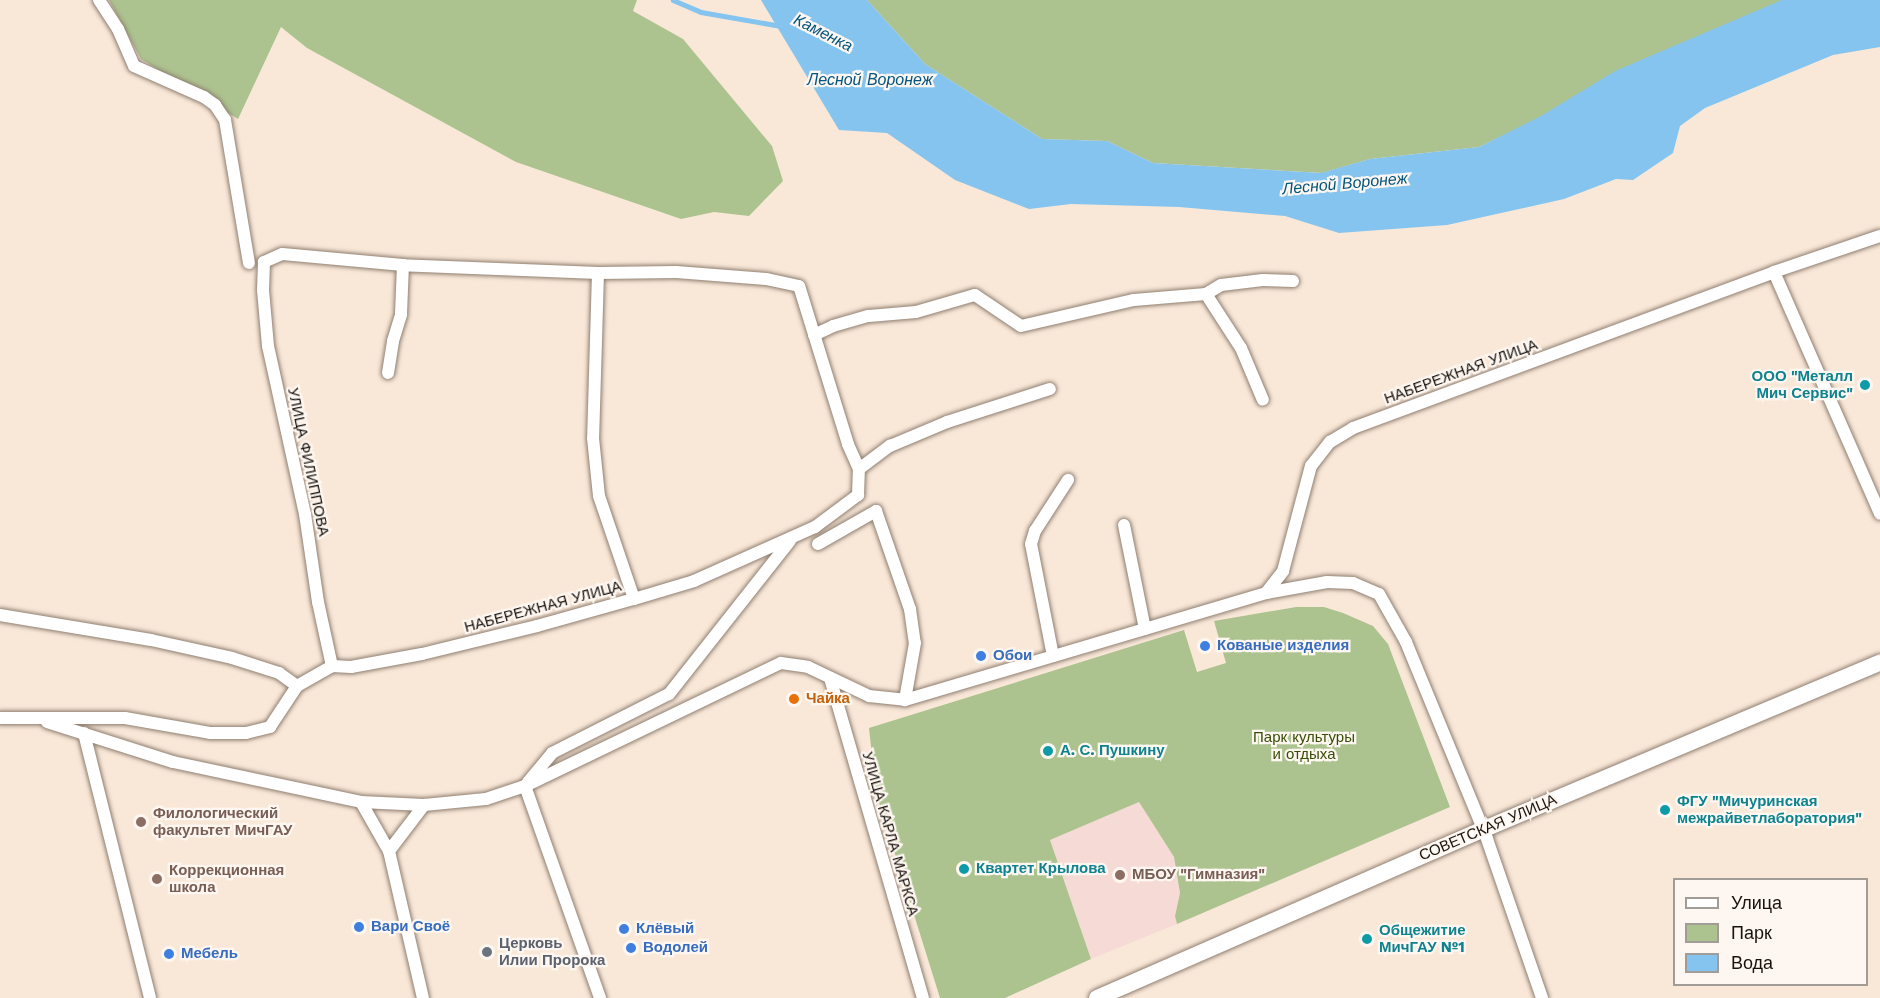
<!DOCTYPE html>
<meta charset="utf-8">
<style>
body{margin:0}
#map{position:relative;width:1880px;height:998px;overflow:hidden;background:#f9e8d8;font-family:"Work Sans",sans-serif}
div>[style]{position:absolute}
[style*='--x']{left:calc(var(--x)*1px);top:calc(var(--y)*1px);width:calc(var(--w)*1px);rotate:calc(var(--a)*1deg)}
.education>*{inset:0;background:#f5dad6}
.green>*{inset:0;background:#adc38f}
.water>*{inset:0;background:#85c4ef}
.stream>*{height:4.5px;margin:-2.25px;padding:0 2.25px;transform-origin:2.25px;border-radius:2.25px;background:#85c4ef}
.roads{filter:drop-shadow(0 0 2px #8f7f71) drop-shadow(0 0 2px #8f7f71)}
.street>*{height:12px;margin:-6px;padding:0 6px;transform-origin:6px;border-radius:6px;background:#fff}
.secondary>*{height:16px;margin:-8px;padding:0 8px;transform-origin:8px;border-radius:8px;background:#fff}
.dots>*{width:16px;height:16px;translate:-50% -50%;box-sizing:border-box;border:3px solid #fef7f1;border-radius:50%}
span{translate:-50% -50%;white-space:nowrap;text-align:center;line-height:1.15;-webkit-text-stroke:4.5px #fef7f1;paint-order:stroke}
.street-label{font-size:15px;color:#19130d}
.culture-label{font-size:15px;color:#0d838f;font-weight:700}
.right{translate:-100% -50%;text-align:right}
.left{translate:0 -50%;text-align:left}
.shop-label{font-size:15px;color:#366cbe;font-weight:700}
.food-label{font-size:15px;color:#c56008;font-weight:700}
.park-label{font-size:15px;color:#374d05}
.education-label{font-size:15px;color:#785e54;font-weight:700}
.worship-label{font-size:15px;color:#5b616d;font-weight:700}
.water-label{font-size:16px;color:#03567e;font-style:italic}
.legend{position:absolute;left:1673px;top:878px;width:195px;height:108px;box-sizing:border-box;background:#fef7f1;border:2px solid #a29c96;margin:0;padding:8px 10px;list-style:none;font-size:18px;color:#19130d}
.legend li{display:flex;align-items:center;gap:12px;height:30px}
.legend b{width:30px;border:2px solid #a29c96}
</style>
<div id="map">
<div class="education">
<i style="clip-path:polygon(1139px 802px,1174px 857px,1180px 893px,1175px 916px,1177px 924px,1091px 959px,1050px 840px)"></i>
</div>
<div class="green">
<i style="clip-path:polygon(109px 0,637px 0,633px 11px,683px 39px,772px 146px,783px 181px,749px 216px,714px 212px,681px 219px,516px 162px,307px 48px,281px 27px,238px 119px,141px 59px)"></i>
<i style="clip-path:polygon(867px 0,1784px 0,1479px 147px,1370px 159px,1322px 173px,1153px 163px,1107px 141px,1042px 139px,925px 64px)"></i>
<i style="clip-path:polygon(1296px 607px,1324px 607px,1343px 613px,1373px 626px,1388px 644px,1450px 807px,1177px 924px,1175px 916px,1180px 893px,1174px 857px,1139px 802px,1050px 840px,1091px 959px,1005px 998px,940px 998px,876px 793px,869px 728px,1184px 630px,1197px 672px,1226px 663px,1214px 621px)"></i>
</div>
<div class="water">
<i style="clip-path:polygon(761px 0,867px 0,925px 64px,1042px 139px,1107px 141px,1153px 163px,1321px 173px,1370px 159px,1479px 147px,1541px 116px,1615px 71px,1782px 0,1880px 0,1880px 47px,1833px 55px,1705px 108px,1680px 126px,1673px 153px,1633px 180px,1616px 179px,1564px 199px,1447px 225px,1339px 233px,1285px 216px,1179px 207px,1071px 204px,1029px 209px,955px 180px,887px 133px,839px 130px)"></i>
</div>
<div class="stream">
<i style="--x:673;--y:0;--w:30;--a:23"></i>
<i style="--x:701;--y:12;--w:81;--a:9.9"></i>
</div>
<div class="roads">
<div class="street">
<i style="--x:99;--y:0;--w:35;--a:57"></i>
<i style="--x:118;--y:29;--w:40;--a:66.6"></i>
<i style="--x:134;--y:66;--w:77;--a:23.9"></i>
<i style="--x:204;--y:97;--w:14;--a:36"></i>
<i style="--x:215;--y:105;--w:18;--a:56"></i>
<i style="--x:225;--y:120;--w:145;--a:80.5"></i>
<i style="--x:1774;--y:272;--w:264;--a:66.3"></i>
<i style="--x:598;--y:273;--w:165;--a:91.7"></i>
<i style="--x:593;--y:438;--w:58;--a:84.1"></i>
<i style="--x:599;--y:496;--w:109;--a:71.2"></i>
<i style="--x:1206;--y:294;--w:64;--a:57.1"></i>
<i style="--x:1241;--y:348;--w:56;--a:67.1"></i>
<i style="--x:814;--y:335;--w:21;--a:-25"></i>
<i style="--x:833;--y:326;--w:37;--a:-16"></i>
<i style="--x:869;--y:316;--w:47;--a:-4.9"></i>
<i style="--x:916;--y:312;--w:61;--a:-16.1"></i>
<i style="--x:975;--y:295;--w:55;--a:34"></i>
<i style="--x:1021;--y:326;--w:116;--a:-13"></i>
<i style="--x:1134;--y:300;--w:72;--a:-4.8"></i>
<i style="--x:1206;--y:294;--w:17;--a:-31"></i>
<i style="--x:1221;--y:285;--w:42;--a:-6.8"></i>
<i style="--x:1263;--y:280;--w:30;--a:2"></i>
<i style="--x:388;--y:373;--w:32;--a:-81"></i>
<i style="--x:393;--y:341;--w:28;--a:-73"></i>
<i style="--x:401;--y:314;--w:49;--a:-87.7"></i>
<i style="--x:859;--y:469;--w:39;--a:-37"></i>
<i style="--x:890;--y:446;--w:62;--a:-22.8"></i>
<i style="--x:947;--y:422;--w:108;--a:-17.8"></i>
<i style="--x:1124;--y:525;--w:106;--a:78.6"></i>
<i style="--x:818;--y:544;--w:67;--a:-29.6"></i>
<i style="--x:876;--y:511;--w:104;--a:70.9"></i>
<i style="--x:910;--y:609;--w:34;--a:82"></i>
<i style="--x:915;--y:643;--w:58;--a:100"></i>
<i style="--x:1266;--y:593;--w:28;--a:-52"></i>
<i style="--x:1283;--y:571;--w:109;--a:-75.1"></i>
<i style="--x:1311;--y:466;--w:31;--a:-52"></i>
<i style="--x:1330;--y:442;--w:27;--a:-31"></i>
<i style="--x:1353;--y:428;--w:449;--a:-20.3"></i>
<i style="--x:1774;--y:272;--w:112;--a:-18.8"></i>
<i style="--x:0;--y:615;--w:153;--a:9.4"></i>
<i style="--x:151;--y:640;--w:83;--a:12.5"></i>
<i style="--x:232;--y:658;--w:49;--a:17.7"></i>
<i style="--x:279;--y:673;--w:22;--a:36"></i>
<i style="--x:1053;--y:656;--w:114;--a:-101.1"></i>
<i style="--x:1031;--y:544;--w:14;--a:-73"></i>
<i style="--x:1035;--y:531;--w:61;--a:-57.1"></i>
<i style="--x:830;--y:678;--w:333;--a:73.8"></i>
<i style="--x:0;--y:718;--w:125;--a:0"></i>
<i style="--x:125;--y:718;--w:86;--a:10"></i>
<i style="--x:210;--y:733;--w:36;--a:0"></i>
<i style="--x:246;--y:733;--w:25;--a:-14"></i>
<i style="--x:270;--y:727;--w:49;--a:-56.6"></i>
<i style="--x:297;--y:686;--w:40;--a:-29.7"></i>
<i style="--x:332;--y:666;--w:19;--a:3"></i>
<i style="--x:351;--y:667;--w:72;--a:-10.4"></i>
<i style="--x:422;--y:654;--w:118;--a:-13.7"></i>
<i style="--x:537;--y:626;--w:101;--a:-15.6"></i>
<i style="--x:634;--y:599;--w:63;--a:-16.7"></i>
<i style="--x:694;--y:581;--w:133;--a:-24.1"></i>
<i style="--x:815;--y:527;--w:54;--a:-36.7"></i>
<i style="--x:858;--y:495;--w:26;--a:-88"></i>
<i style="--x:859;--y:469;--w:27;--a:-114"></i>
<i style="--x:848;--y:444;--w:165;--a:-107.2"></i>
<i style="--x:799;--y:286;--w:34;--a:-168"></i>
<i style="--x:766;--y:279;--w:90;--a:-175.6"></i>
<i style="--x:676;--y:272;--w:78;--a:179.3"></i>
<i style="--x:598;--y:273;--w:195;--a:-177.7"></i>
<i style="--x:403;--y:265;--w:121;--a:-174.8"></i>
<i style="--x:282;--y:254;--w:20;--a:156"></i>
<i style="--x:264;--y:262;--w:28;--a:92"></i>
<i style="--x:263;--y:290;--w:56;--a:84.9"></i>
<i style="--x:268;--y:346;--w:172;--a:77.6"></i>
<i style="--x:305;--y:514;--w:89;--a:81.6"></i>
<i style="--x:318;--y:602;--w:66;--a:77.7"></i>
<i style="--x:47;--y:722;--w:132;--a:17.6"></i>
<i style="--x:173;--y:762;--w:192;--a:12"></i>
<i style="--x:361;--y:802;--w:63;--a:2.7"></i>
<i style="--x:424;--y:805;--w:62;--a:-5.5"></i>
<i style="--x:486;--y:799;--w:41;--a:-18.4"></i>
<i style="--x:525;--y:786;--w:284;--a:-25.7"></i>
<i style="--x:781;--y:663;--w:27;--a:8"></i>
<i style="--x:808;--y:667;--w:68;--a:25.4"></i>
<i style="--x:869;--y:696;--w:36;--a:6"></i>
<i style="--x:905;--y:700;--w:377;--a:-16.5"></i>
<i style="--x:1266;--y:593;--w:62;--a:-10.2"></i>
<i style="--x:1327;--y:582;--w:26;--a:2"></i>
<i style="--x:1353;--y:583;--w:28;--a:23"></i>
<i style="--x:1379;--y:594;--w:55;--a:60.6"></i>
<i style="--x:1406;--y:642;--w:213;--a:67.6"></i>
<i style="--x:1487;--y:839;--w:168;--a:70.9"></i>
<i style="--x:84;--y:733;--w:273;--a:76"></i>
<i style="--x:528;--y:782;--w:38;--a:-50"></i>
<i style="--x:552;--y:753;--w:131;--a:-26.8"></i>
<i style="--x:669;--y:694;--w:195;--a:-51.7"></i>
<i style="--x:525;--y:786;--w:225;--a:70.5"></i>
<i style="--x:361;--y:802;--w:56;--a:60.3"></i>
<i style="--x:389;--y:851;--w:151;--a:77"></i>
<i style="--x:389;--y:851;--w:58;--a:-52.7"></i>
</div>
<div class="secondary">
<i style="--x:1097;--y:998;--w:420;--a:-23.6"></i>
<i style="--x:1482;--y:830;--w:432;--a:-22.8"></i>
</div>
</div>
<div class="dots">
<i style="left:1865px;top:385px;background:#0f9aa8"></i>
<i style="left:1205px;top:646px;background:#3f7fe0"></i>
<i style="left:981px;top:656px;background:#3f7fe0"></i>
<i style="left:794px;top:699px;background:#e8710a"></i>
<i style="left:1048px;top:751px;background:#0f9aa8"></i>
<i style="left:1665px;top:810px;background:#0f9aa8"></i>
<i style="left:141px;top:822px;background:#8d6e63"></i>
<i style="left:964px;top:869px;background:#0f9aa8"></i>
<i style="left:1120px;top:875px;background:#8d6e63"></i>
<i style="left:157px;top:879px;background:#8d6e63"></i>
<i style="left:359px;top:927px;background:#3f7fe0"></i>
<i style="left:624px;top:929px;background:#3f7fe0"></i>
<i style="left:1367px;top:939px;background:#0f9aa8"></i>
<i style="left:631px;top:948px;background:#3f7fe0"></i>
<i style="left:487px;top:952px;background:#6b7280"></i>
<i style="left:169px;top:954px;background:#3f7fe0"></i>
</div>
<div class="street-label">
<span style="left:1461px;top:372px;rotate:-20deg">НАБЕРЕЖНАЯ УЛИЦА</span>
<span style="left:308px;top:462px;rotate:78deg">УЛИЦА ФИЛИППОВА</span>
<span style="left:543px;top:607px;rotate:-15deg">НАБЕРЕЖНАЯ УЛИЦА</span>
<span style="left:1488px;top:828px;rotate:-23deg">СОВЕТСКАЯ УЛИЦА</span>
<span style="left:890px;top:834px;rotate:74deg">УЛИЦА КАРЛА МАРКСА</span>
</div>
<div class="culture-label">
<span class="right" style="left:1853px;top:385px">ООО "Металл<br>Мич Сервис"</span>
<span class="left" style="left:1060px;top:751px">А. С. Пушкину</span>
<span class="left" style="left:1677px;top:810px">ФГУ "Мичуринская<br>межрайветлаборатория"</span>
<span class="left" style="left:976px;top:869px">Квартет Крылова</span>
<span class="left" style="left:1379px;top:939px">Общежитие<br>МичГАУ №1</span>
</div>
<div class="shop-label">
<span class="left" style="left:1217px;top:646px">Кованые изделия</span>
<span class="left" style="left:993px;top:656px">Обои</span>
<span class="left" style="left:371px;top:927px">Вари Своё</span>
<span class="left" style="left:636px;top:929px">Клёвый</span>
<span class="left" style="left:643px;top:948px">Водолей</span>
<span class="left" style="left:181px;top:954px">Мебель</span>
</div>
<div class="food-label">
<span class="left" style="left:806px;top:699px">Чайка</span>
</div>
<div class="park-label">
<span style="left:1304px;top:746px">Парк культуры<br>и отдыха</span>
</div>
<div class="education-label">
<span class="left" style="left:153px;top:822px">Филологический<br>факультет МичГАУ</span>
<span class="left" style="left:169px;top:879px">Коррекционная<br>школа</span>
<span class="left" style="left:1132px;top:875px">МБОУ "Гимназия"</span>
</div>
<div class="worship-label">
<span class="left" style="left:499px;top:952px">Церковь<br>Илии Пророка</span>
</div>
<div class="water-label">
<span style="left:823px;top:33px;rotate:27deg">Каменка</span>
<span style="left:870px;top:80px">Лесной Воронеж</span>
<span style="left:1345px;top:184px;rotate:-5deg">Лесной Воронеж</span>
</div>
<ul class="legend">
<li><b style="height:8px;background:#fff"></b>Улица</li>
<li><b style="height:16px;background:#adc38f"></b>Парк</li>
<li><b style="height:16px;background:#85c4ef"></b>Вода</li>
</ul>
</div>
